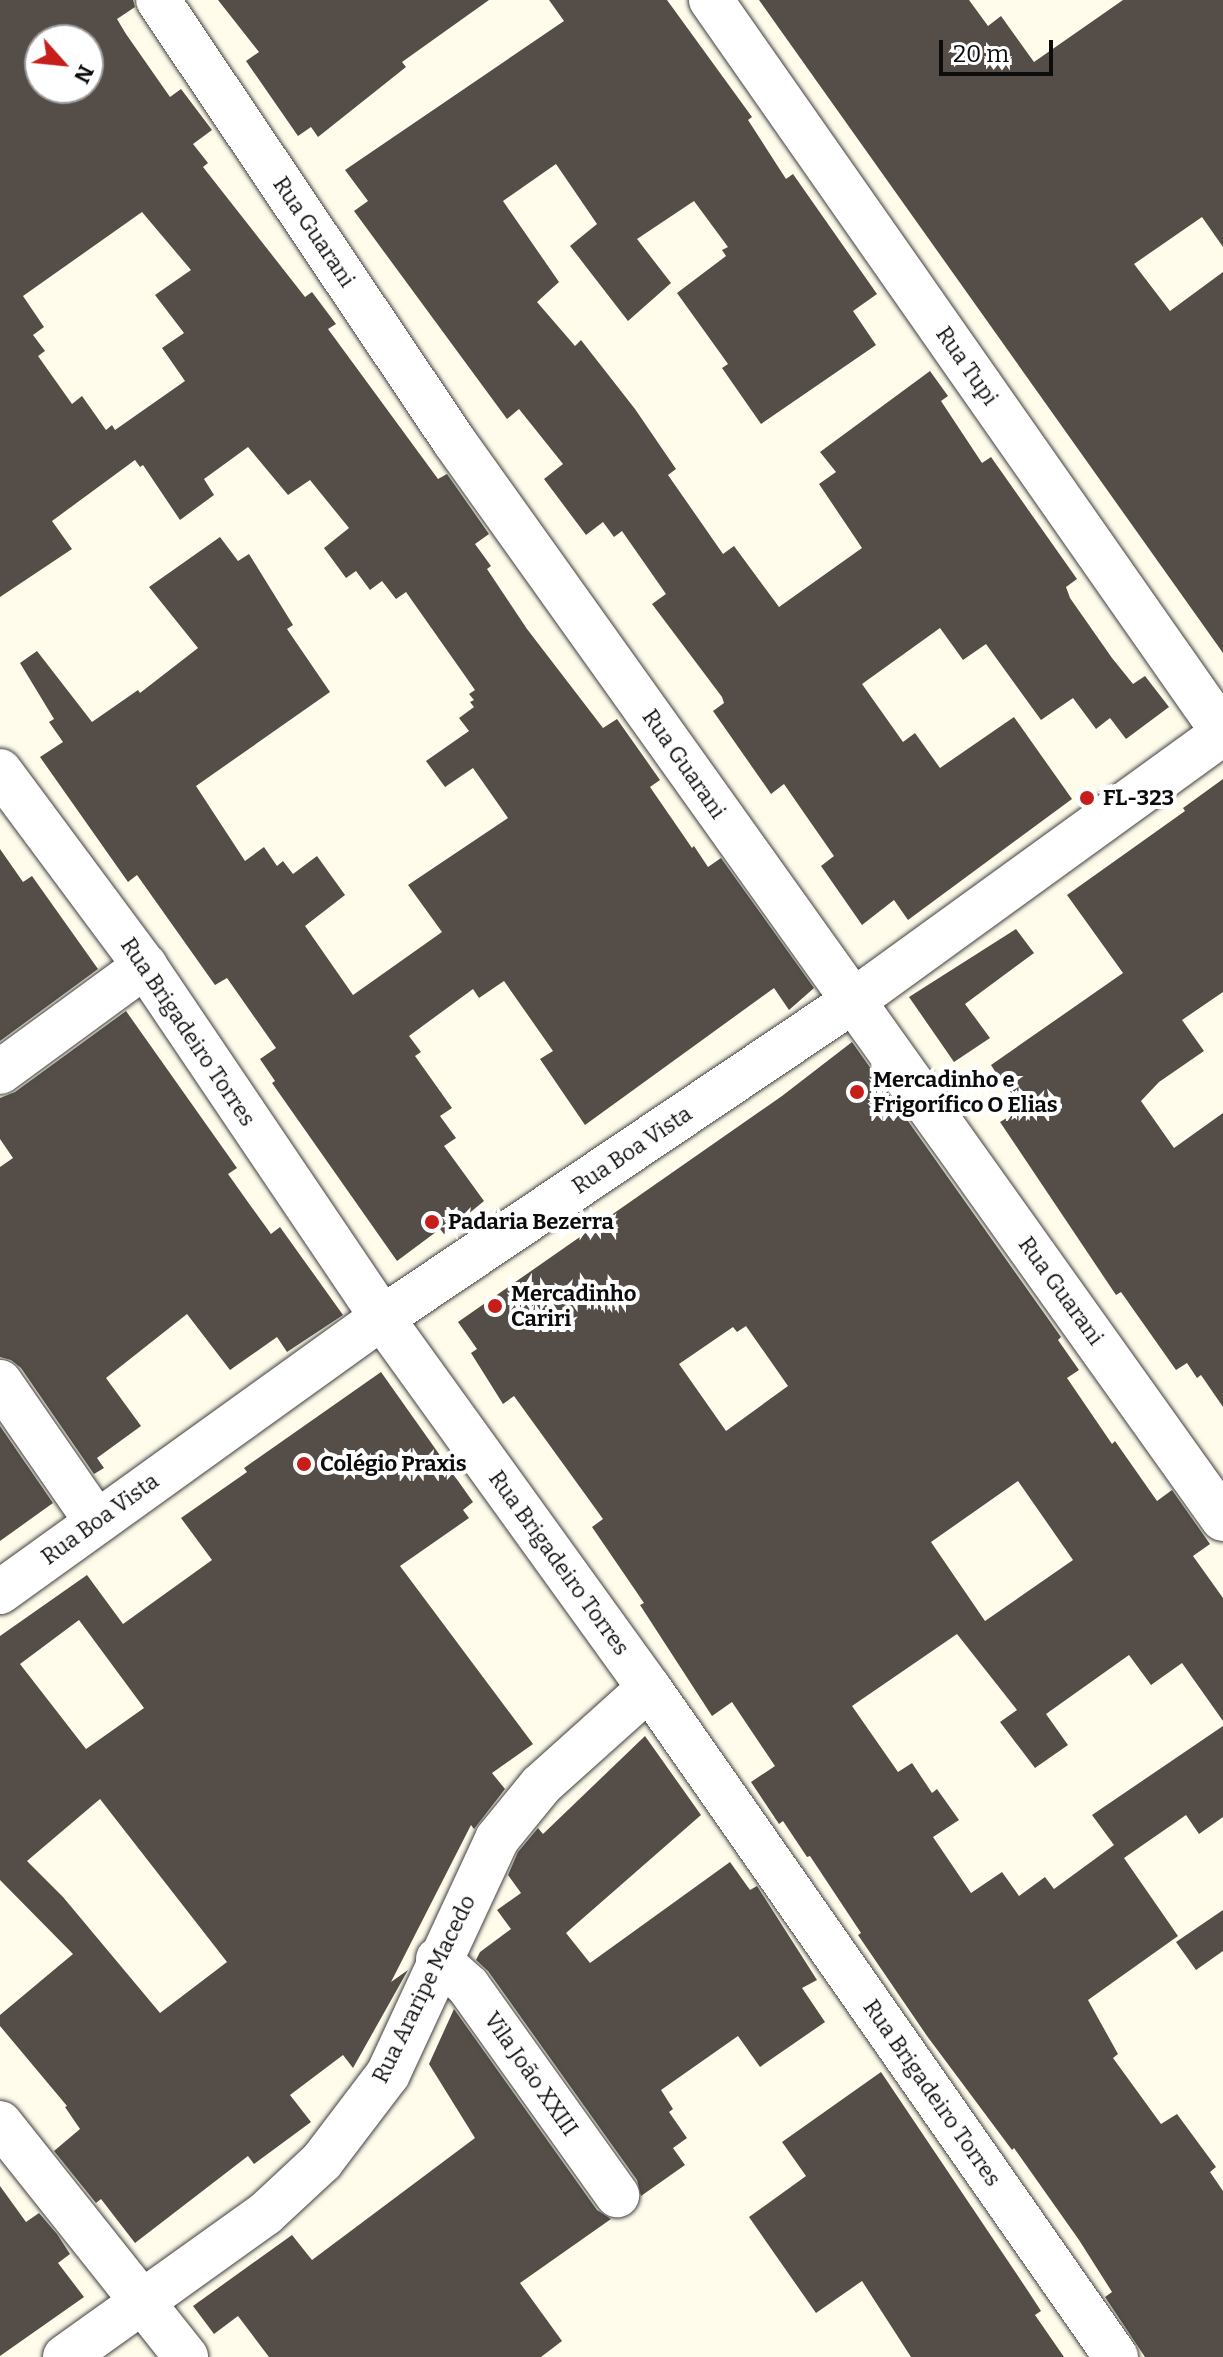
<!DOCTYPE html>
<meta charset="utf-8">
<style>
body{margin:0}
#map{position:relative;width:1223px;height:2357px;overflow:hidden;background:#fffceb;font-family:Bitter,serif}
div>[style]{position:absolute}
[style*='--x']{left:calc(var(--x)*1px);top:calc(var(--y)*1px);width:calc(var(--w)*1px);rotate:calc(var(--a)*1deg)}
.building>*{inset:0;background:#554e48}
.roads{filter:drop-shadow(0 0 2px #3f3f3f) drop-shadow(0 0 2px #3f3f3f)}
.minor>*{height:44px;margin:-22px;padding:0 22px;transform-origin:22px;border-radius:22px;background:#fff}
.dots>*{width:22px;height:22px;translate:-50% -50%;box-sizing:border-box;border:4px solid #fff;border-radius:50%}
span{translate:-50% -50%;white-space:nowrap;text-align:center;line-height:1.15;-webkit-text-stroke:8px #fff;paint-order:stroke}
.street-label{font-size:22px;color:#0c0c0c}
.poi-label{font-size:22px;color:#0c0c0c;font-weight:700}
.left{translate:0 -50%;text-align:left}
.north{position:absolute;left:24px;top:24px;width:80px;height:80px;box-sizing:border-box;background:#fff;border:2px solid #9e9e9e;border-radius:50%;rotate:117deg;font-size:22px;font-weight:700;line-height:32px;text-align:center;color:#0c0c0c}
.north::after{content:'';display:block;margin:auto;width:28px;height:36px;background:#c61e1b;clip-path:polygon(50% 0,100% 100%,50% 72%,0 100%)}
.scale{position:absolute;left:939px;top:40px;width:114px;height:36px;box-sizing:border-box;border:4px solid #0c0c0c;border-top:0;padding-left:10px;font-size:24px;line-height:28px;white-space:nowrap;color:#0c0c0c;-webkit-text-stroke:6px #fff;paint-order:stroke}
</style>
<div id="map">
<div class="building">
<i style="clip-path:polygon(evenodd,0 0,133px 0,135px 7px,117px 19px,126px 34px,170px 97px,181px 89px,212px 130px,193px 144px,208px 163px,203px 167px,305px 297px,312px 292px,336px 324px,328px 329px,438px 479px,447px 474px,489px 534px,475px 544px,491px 566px,487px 569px,527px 629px,603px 728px,617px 719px,660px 780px,650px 787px,692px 848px,694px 846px,708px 867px,721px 858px,814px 988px,789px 1010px,774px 988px,585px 1125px,540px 1059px,553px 1051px,504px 981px,479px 998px,473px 989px,409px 1036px,421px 1052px,415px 1056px,452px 1108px,440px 1116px,456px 1138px,444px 1146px,484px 1201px,444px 1234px,440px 1229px,397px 1261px,272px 1083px,275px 1081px,260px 1059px,276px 1048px,227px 978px,215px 985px,137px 875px,128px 882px,40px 757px,63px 742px,49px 722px,54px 719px,20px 663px,37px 651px,92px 722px,138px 690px,140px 693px,198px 648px,149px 587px,220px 537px,238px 561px,249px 554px,293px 625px,287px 629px,330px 692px,196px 786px,245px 861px,264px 847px,277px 866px,283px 861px,293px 874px,317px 856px,345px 895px,305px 926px,353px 995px,442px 932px,408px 885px,508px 818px,473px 768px,445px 787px,426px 761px,469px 731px,459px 718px,474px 707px,470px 702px,474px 700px,469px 694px,475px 690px,406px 592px,396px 599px,382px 581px,370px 590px,356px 571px,346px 578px,324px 548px,349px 528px,310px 480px,288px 495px,248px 447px,204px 479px,214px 495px,180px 520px,143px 465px,140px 467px,135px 460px,52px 521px,72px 549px,0 597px,0 0,40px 40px,88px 40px,88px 88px,40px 88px,40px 40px,0 0,142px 212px,191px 270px,155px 295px,184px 333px,162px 348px,185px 381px,115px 430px,112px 425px,106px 430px,82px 396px,72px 404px,38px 356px,45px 351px,33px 335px,44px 327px,23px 296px,142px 212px)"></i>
<i style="clip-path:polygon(218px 0,489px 0,402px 62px,406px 67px,318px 137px,311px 127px,298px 136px,246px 61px,259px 52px)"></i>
<i style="clip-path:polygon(549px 0,667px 0,752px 117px,748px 120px,786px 179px,793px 174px,877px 294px,853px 311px,876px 345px,761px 424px,722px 368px,728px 364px,677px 293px,726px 256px,722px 250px,728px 247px,694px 201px,637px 239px,671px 283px,628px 321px,570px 246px,597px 224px,556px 164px,503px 201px,559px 282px,537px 302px,575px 346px,581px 340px,635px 409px,676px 469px,668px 475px,723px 554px,734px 546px,779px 607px,862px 548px,819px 484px,836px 472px,820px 452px,930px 371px,948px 396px,941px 401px,982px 463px,991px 457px,1077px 579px,1066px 587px,1070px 598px,1112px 658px,1133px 684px,1145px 676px,1169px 707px,1126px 739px,1110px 718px,1096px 729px,1073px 698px,1041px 720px,986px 644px,963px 660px,940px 628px,862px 684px,903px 742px,915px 733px,940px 768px,1014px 717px,1072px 799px,908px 920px,894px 900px,862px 925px,821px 866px,834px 856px,802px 810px,784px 784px,771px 794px,713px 711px,724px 703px,722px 697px,652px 604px,666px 594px,622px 531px,614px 537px,603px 522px,586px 535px,544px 479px,563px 464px,519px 409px,507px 419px,354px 211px,368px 201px,345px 170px,564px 21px)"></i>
<i style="clip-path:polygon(759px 0,969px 0,988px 26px,1001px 16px,1034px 62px,1123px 0,1223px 0,1223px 247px,1202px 217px,1134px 264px,1170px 311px,1223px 272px,1223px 653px)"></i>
<i style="clip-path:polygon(1223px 779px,1223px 992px,1182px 1020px,1204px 1051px,1159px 1082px,1141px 1101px,1174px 1148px,1223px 1113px,1223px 1407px,1201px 1375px,1197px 1378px,1187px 1363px,1176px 1370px,1121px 1292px,1116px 1295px,1000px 1122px,1020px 1110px,991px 1065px,1123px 973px,1067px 895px,1185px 811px,1183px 808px)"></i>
<i style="clip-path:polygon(0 849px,23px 882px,32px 876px,98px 969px,0 1041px)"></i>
<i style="clip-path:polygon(1016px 929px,1034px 953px,965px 1004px,990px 1038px,954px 1062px,909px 997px)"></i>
<i style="clip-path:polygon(126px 1011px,237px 1168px,228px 1174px,250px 1205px,271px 1234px,280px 1227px,343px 1315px,287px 1352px,277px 1337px,230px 1370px,187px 1314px,106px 1378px,141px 1426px,97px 1458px,104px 1468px,94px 1474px,21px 1368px,11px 1360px,0 1357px,0 1167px,13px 1158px,0 1139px,0 1098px,15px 1092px)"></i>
<i style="clip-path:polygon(evenodd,852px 1042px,1061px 1337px,1058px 1340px,1079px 1370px,1067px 1378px,1112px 1444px,1115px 1441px,1157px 1501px,1172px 1490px,1210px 1544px,1193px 1556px,1223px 1598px,1223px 1721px,1182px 1663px,1151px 1685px,1129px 1655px,1046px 1714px,1068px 1745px,1035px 1768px,1000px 1722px,1017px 1710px,957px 1634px,852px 1706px,898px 1772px,912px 1763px,932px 1793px,937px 1789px,959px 1820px,933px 1837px,971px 1893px,1002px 1872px,1019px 1896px,1045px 1877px,1054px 1889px,1114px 1845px,1092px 1815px,1223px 1726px,1223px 1817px,1199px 1834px,1186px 1815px,1124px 1858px,1178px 1936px,1088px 2000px,1118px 2054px,1113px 2058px,1161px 2124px,1177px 2114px,1216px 2167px,1210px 2172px,1223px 2191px,1223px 2357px,1145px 2357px,1105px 2297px,1112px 2292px,1079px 2240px,1014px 2148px,1012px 2150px,927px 2036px,858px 1935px,861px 1933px,810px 1856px,807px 1857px,783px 1821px,779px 1824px,751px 1782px,775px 1766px,732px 1702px,712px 1716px,640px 1605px,644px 1603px,592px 1527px,603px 1519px,514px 1396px,503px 1404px,471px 1353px,477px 1349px,458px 1322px,782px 1096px,852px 1042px,746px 1326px,788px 1386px,726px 1431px,679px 1364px,733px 1327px,737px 1332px,746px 1326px,852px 1042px,1018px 1481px,1073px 1560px,985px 1621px,931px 1542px,1018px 1481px)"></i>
<i style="clip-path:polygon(evenodd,381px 1372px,473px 1502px,463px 1510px,469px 1518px,400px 1566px,533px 1744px,492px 1773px,505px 1789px,474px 1829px,471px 1825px,391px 1982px,408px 1970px,353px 2068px,343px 2055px,290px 2095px,311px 2122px,254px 2164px,248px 2156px,135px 2243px,101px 2199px,96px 2203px,54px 2151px,80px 2129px,65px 2107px,67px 2106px,0 2026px,0 2015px,73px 1954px,0 1880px,0 1636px,87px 1575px,123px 1624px,212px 1560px,181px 1518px,247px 1472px,244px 1468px,381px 1372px,79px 1620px,144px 1708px,86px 1749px,20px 1664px,79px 1620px,381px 1372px,100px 1799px,227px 1962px,160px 2013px,63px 1897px,27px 1861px,100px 1799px)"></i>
<i style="clip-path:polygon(0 1426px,53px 1503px,0 1541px)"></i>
<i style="clip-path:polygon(645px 1736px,701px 1815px,566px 1933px,590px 1963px,730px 1862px,750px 1890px,757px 1886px,817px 1980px,802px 1988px,825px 2022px,760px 2067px,738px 2036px,661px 2090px,673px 2109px,669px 2112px,687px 2138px,673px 2148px,685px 2165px,641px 2196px,637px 2180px,488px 1971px,476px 1960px,480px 1952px,511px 1929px,497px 1910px,521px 1893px,508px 1875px,518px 1852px,538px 1828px,543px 1834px)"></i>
<i style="clip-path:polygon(1223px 1910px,1223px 1951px,1196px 1970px,1176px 1942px)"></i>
<i style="clip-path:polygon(454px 2009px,597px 2210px,611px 2219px,520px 2283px,562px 2341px,541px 2357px,269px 2357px,238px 2316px,214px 2334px,193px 2306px,292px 2235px,312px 2260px,475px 2138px,429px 2064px)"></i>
<i style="clip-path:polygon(881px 2072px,1028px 2291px,1041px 2311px,1035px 2315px,1064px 2357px,911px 2357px,862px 2281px,816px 2313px,749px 2217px,806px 2176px,782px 2142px)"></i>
<i style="clip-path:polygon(0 2186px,26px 2222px,39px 2213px,57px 2234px,70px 2254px,58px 2263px,84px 2297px,0 2356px)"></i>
</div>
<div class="roads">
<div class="minor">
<i style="--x:158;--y:0;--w:531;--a:56.13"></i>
<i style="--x:454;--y:441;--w:1324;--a:54.5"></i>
<i style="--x:711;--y:0;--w:893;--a:55.03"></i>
<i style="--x:0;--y:771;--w:243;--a:53.4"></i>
<i style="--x:145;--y:966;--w:424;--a:56"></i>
<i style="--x:382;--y:1318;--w:456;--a:54.2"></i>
<i style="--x:649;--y:1688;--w:816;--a:55.08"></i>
<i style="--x:0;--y:1072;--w:180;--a:-36.2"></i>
<i style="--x:0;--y:1382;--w:169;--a:55.4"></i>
<i style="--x:0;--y:1592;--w:470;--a:-35.7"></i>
<i style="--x:382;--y:1318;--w:568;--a:-33.94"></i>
<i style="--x:853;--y:1001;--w:457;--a:-35.9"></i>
<i style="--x:438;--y:1959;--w:40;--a:42"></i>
<i style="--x:468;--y:1986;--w:257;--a:54.5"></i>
<i style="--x:0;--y:2123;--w:299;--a:51.5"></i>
<i style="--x:65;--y:2357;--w:246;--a:-35.6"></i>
<i style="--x:265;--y:2214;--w:78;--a:-42.9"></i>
<i style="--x:322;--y:2161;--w:109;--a:-52.8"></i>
<i style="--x:388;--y:2074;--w:259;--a:-65.1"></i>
<i style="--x:497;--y:1839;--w:70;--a:-50.8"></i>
<i style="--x:541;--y:1785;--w:145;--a:-41.9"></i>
</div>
</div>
<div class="dots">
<i style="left:1087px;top:798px;background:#c61e1b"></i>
<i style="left:857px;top:1092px;background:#c61e1b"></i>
<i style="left:432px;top:1222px;background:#c61e1b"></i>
<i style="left:495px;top:1306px;background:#c61e1b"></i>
<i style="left:304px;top:1464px;background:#c61e1b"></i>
</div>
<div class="street-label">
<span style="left:314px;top:232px;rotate:56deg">Rua Guarani</span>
<span style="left:967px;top:366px;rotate:55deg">Rua Tupi</span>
<span style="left:684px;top:764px;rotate:55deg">Rua Guarani</span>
<span style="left:188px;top:1032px;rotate:56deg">Rua Brigadeiro Torres</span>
<span style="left:632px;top:1150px;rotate:-34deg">Rua Boa Vista</span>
<span style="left:1061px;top:1291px;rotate:54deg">Rua Guarani</span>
<span style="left:100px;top:1519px;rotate:-36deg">Rua Boa Vista</span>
<span style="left:559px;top:1563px;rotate:54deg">Rua Brigadeiro Torres</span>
<span style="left:424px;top:1989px;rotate:-64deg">Rua Araripe Macedo</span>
<span style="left:531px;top:2074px;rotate:55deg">Vila João XXIII</span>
<span style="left:932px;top:2093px;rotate:55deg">Rua Brigadeiro Torres</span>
</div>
<div class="poi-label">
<span class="left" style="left:1103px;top:798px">FL-323</span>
<span class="left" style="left:873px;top:1092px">Mercadinho e<br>Frigorífico O Elias</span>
<span class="left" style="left:448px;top:1222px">Padaria Bezerra</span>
<span class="left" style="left:511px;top:1306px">Mercadinho<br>Cariri</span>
<span class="left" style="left:320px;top:1464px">Colégio Praxis</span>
</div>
<div class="north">N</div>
<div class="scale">20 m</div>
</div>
